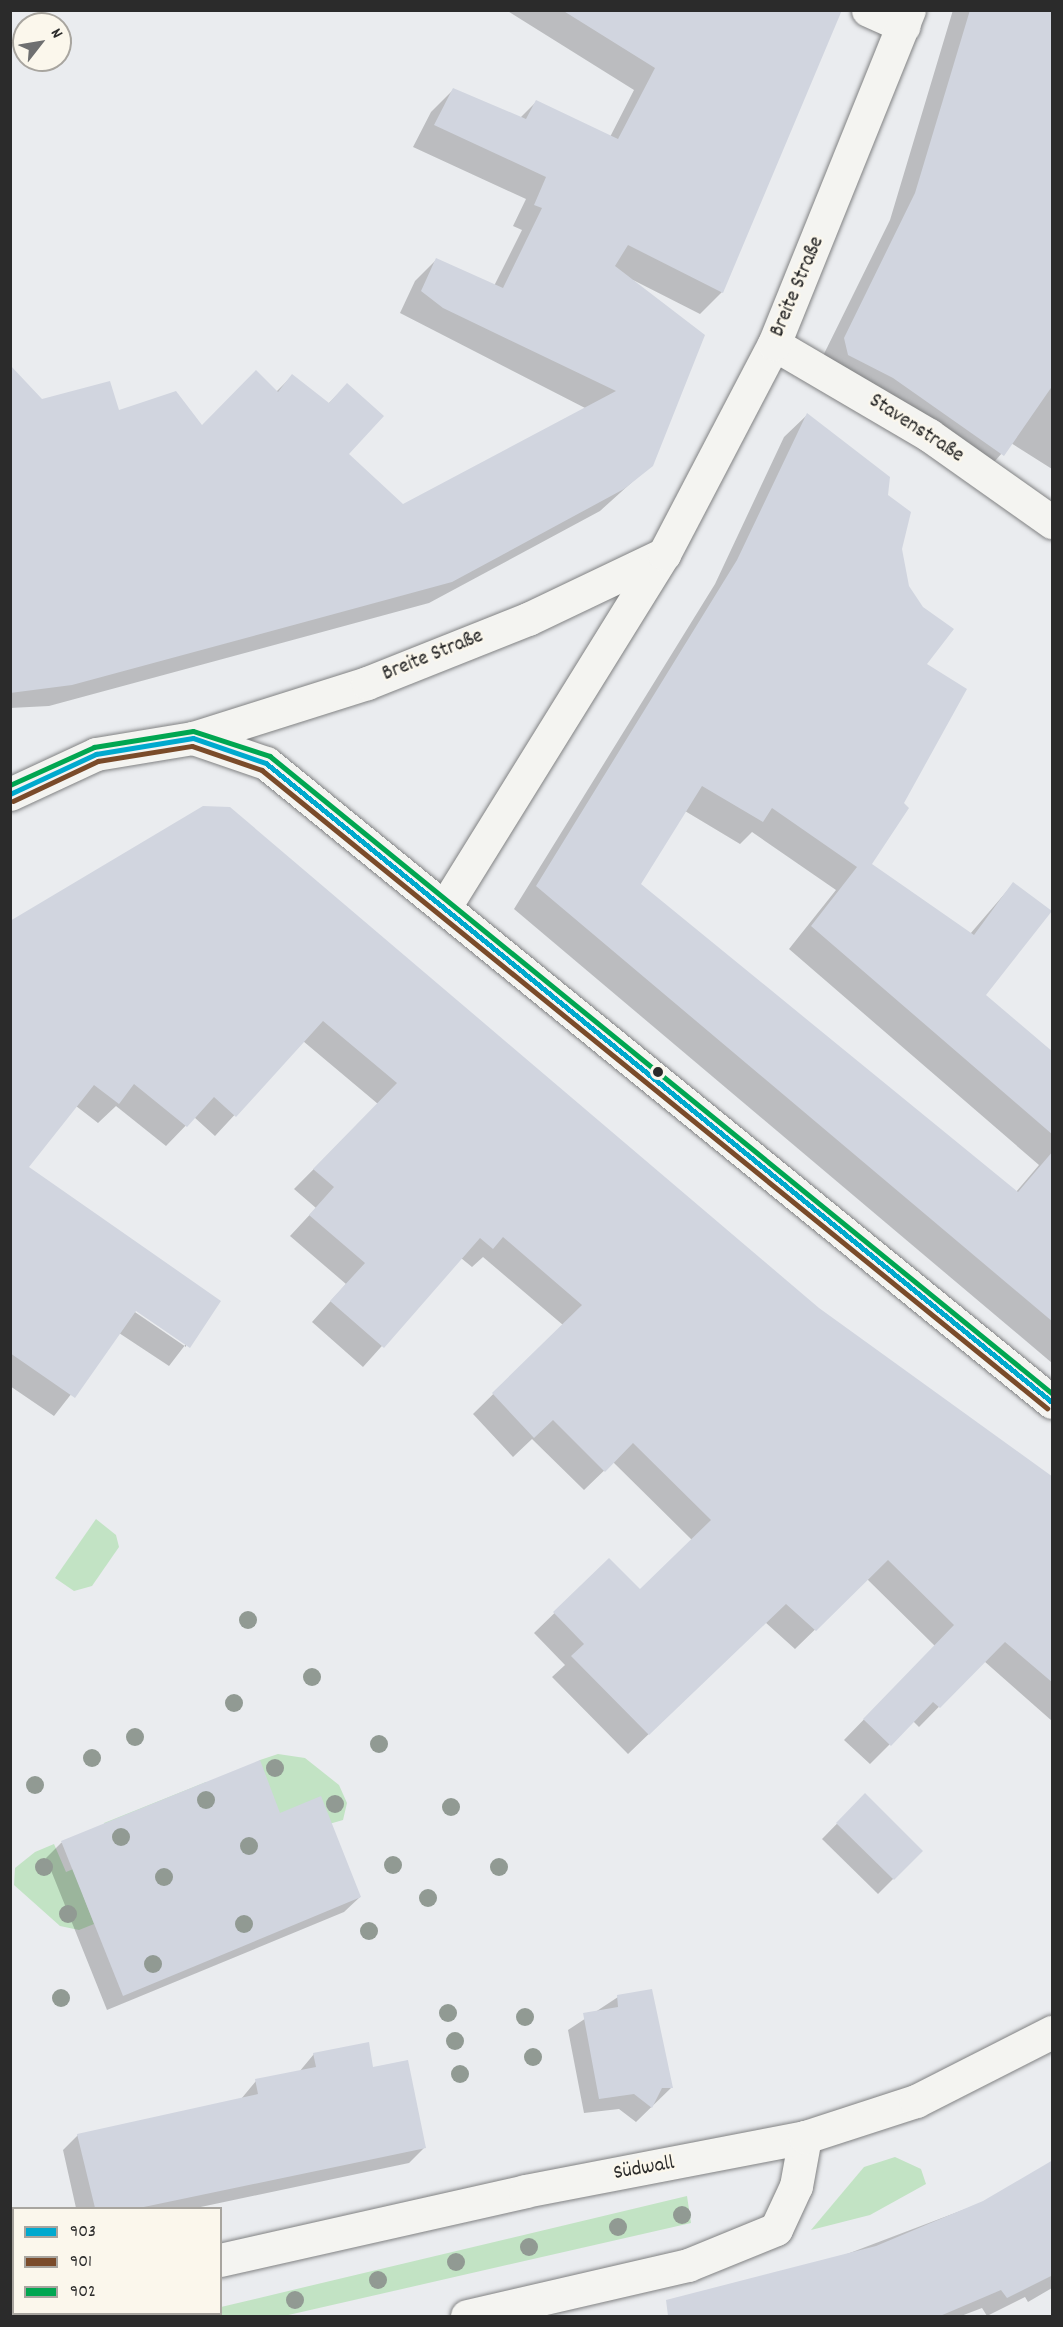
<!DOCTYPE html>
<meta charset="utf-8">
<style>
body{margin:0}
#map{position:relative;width:1063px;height:2327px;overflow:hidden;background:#eaecef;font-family:Dekko,sans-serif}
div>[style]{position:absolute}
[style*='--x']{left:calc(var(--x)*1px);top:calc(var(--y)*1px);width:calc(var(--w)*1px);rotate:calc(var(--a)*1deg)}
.green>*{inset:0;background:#c2e3c4}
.shadow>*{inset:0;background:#0003}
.building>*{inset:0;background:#d1d5df}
.roads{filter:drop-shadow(0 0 2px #818283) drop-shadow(0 0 2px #818283)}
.minor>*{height:33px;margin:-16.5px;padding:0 16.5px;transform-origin:16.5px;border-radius:16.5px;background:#f4f4f1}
.major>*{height:33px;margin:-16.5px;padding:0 16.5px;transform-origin:16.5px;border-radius:16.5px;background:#f4f4f1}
.bus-1>*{height:4.5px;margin:-2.25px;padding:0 2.25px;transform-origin:2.25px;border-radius:2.25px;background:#00a9ce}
.bus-2>*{height:4.5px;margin:-2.25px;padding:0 2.25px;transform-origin:2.25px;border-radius:2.25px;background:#7a4b2a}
.bus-3>*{height:4.5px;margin:-2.25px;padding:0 2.25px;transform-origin:2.25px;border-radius:2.25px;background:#00a651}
.trees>*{width:18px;height:18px;margin:-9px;border-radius:50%;background:#919a93}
.dots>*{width:16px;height:16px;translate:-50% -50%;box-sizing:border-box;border:3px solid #fbf7ec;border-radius:50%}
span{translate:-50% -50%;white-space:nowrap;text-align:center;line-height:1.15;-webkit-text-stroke:4.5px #fbf7ec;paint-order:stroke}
.street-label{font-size:21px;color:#2b2b2b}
.frame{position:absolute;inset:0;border:12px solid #2b2b2b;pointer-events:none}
.legend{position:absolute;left:12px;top:2207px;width:210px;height:108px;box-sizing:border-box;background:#fbf7ec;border:2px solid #a8a59f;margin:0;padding:8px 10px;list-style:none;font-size:18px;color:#2b2b2b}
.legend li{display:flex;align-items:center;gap:12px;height:30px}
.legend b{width:30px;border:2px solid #a8a59f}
.north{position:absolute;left:12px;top:12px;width:60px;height:60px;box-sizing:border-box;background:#fbf7ec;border:2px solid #a8a59f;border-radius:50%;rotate:59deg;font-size:16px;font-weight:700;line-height:24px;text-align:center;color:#2b2b2b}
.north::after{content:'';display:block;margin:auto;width:21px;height:27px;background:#6e6f70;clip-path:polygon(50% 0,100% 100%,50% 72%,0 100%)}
</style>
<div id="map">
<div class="green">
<i style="clip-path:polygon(96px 1519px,116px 1535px,119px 1547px,92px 1586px,74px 1591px,55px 1578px)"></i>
<i style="clip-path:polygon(278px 1754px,305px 1758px,339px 1785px,347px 1803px,343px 1820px,83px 1895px,94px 1924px,79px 1930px,60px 1926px,14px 1885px,15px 1868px,35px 1852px,54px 1844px,66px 1872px,115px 1852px,104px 1823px,206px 1782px,218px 1810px,260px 1760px)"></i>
<i style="clip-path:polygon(895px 2157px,921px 2169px,926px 2184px,870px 2215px,811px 2230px,864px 2167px)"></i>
<i style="clip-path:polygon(687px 2196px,691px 2223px,284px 2316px,180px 2316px,220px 2314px,221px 2307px)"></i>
</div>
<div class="shadow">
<i style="clip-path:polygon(506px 10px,819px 10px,722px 292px,700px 314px,633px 280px,651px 465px,600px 511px,429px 603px,49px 706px,10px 708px,10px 367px,41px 401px,202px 427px,276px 392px,292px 376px,328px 404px,347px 385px,347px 454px,403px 506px,587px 409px,400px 313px,415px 281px,436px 260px,494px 286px,522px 230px,513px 226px,526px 199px,413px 147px,431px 112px,453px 90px,520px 118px,536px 102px,610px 137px,634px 90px)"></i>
<i style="clip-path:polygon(953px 10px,1052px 10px,1052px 469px,1011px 443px,978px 480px,819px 364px,890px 220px)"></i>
<i style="clip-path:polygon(evenodd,807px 415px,886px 495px,924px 664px,870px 864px,970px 934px,1013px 884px,984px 995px,1052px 1053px,1052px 1363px,514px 909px,715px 584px,784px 437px,807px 415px,685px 811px,740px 844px,752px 832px,836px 890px,789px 949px,1039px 1165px,1016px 1192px,639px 884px,685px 811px)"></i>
<i style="clip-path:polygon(evenodd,203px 808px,230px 809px,818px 1310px,1052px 1480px,1052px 1721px,984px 1661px,919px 1727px,913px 1721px,870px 1764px,844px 1740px,935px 1646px,867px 1579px,795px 1649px,765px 1622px,628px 1754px,552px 1677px,565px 1665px,534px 1633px,609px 1560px,640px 1591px,692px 1540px,613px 1462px,584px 1490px,532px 1439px,513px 1457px,473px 1414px,563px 1325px,483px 1257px,472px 1267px,461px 1258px,363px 1367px,312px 1322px,346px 1284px,290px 1236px,316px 1208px,294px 1189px,378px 1104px,303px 1041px,215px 1136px,194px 1117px,166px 1146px,116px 1106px,98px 1123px,76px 1106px,27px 1168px,219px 1301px,169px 1366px,119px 1333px,54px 1416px,10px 1386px,10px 924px,203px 808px,131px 1306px,186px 1344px,186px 1347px,129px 1308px,131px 1306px)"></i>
<i style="clip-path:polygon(259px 1762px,280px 1815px,360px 1897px,344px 1912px,107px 2010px,46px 1858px,61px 1843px)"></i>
<i style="clip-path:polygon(865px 1795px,921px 1851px,878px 1894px,822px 1839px)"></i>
<i style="clip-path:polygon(618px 1997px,672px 2087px,636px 2122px,619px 2109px,584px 2113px,568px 2030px)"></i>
<i style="clip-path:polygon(314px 2054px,424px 2148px,409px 2163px,196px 2208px,76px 2208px,63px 2150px,78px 2135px,241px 2099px,256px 2081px,299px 2072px)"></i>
<i style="clip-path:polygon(1052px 2162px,1052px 2288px,1028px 2302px,1025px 2297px,987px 2316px,982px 2308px,961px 2316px,713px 2316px,710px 2306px,984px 2202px)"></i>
</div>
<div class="building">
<i style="clip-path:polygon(562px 10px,842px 10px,723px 293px,628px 245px,615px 266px,705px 335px,653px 466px,624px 489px,452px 582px,72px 685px,10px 693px,10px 365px,42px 399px,110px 381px,119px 410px,176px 391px,202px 425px,256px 370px,278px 392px,292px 374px,329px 403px,347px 383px,384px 416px,349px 454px,403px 504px,616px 391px,443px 308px,421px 291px,436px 258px,503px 288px,542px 208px,534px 205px,546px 177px,434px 125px,453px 88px,526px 119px,536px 100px,618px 139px,655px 68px)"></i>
<i style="clip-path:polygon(970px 10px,1053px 10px,1053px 385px,1004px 456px,893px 378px,848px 355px,844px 338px,915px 193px)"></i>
<i style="clip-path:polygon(807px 413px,890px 477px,888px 495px,911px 512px,902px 549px,909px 586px,923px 607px,954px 629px,927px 664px,967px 689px,904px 803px,909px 808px,872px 864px,974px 935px,1013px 882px,1052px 911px,986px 995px,1053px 1052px,1053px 1135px,811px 926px,857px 867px,772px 808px,763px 822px,702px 786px,641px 884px,1018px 1192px,1053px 1151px,1053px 1322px,536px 886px,737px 560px)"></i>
<i style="clip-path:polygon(203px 806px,230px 807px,819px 1308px,1053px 1477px,1053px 1683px,1005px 1642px,940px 1708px,933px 1702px,891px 1746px,863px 1719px,954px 1625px,888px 1560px,816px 1631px,786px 1604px,649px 1735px,571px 1656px,584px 1644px,553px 1612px,609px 1558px,640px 1589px,711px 1520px,633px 1443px,605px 1472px,553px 1420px,534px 1438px,492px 1393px,582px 1305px,503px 1237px,493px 1249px,480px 1238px,384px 1348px,330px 1301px,365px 1263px,309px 1215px,334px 1187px,313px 1169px,397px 1083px,323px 1021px,236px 1117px,214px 1097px,187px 1127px,134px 1084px,119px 1104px,94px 1085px,29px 1167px,221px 1301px,190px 1348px,136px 1311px,75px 1398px,10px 1353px,10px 921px)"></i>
<i style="clip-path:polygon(260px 1760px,280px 1813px,321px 1796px,361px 1897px,123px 1996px,61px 1841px)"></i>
<i style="clip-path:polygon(865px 1793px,923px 1851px,894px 1880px,836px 1823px)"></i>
<i style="clip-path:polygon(652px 1989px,673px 2088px,662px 2088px,652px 2108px,634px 2094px,599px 2099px,583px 2013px,618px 2007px,617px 1995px)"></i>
<i style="clip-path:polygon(369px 2042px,373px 2067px,408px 2060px,426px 2148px,139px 2208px,95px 2208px,77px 2134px,258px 2094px,255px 2079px,316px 2067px,313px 2053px)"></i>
<i style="clip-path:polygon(1053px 2160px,1053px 2275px,1007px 2298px,1001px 2290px,940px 2316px,668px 2316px,666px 2300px,876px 2246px,983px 2201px)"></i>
</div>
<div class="roads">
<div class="minor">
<i style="--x:868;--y:10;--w:39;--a:24"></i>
<i style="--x:774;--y:344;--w:180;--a:30.4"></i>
<i style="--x:929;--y:435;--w:151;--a:35.3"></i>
<i style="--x:193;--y:738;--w:77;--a:18.9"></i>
<i style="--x:266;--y:763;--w:1013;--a:39.11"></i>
<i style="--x:10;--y:794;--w:95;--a:-24.9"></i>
<i style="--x:96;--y:754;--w:98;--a:-9.4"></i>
<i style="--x:193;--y:738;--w:182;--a:-17.5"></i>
<i style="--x:367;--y:683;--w:173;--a:-21.7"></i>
<i style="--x:528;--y:619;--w:151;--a:-25.5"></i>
<i style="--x:446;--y:905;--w:413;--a:-58.2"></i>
<i style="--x:664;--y:554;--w:237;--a:-62.4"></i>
<i style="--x:774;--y:344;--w:360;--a:-68"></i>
<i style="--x:467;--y:2316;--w:227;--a:-13"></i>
<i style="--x:688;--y:2265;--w:95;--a:-22.2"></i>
<i style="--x:776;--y:2229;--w:47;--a:-65.1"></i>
<i style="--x:796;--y:2186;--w:50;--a:-79.6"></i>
</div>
<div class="major">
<i style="--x:220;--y:2260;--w:313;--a:-12.7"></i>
<i style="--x:525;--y:2191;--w:285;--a:-10.9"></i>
<i style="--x:805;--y:2137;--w:117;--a:-18"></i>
<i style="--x:916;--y:2101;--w:153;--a:-26.9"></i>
<i style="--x:10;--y:2314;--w:4;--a:-14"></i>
</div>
</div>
<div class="bus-1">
<i style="--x:10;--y:794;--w:95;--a:-24.9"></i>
<i style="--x:96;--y:754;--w:98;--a:-9.4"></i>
<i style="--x:193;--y:738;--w:77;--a:18.9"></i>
<i style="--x:266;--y:763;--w:1013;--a:39.11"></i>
</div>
<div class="bus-2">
<i style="--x:13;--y:801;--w:94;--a:-25.2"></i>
<i style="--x:98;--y:761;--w:95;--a:-9.1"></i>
<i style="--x:192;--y:746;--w:74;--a:18.9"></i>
<i style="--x:262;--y:770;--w:1012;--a:39.1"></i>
</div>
<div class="bus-3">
<i style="--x:10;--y:785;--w:92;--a:-24.3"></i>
<i style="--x:94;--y:747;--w:100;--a:-9.2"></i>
<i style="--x:193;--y:731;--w:81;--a:18"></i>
<i style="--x:270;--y:756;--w:1009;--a:39.17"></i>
</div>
<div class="trees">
<i style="left:248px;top:1620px"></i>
<i style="left:312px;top:1677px"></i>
<i style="left:234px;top:1703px"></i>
<i style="left:135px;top:1737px"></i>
<i style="left:379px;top:1744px"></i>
<i style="left:92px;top:1758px"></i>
<i style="left:275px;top:1768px"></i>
<i style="left:35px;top:1785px"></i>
<i style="left:206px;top:1800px"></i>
<i style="left:335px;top:1804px"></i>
<i style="left:451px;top:1807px"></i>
<i style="left:121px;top:1837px"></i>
<i style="left:249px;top:1846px"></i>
<i style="left:393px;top:1865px"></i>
<i style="left:44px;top:1867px"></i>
<i style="left:499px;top:1867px"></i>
<i style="left:164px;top:1877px"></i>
<i style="left:428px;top:1898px"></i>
<i style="left:68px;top:1914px"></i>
<i style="left:244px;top:1924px"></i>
<i style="left:369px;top:1931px"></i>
<i style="left:153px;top:1964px"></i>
<i style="left:61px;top:1998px"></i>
<i style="left:448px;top:2013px"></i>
<i style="left:525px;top:2017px"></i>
<i style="left:455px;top:2041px"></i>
<i style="left:533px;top:2057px"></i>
<i style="left:460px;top:2074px"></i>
<i style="left:682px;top:2215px"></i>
<i style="left:618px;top:2227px"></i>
<i style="left:529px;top:2247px"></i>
<i style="left:456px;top:2262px"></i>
<i style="left:378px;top:2280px"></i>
<i style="left:295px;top:2300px"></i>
</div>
<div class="dots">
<i style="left:658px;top:1072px;background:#2b2b2b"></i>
</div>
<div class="street-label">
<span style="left:798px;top:287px;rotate:-67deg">Breite Straße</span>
<span style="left:916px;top:429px;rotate:33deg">Stavenstraße</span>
<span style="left:433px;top:656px;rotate:-22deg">Breite Straße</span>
<span style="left:644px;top:2169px;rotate:-10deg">Südwall</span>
</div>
<div class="frame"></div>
<ul class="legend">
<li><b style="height:8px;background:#00a9ce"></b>903</li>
<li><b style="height:8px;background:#7a4b2a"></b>901</li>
<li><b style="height:8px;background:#00a651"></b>902</li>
</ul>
<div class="north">N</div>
</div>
